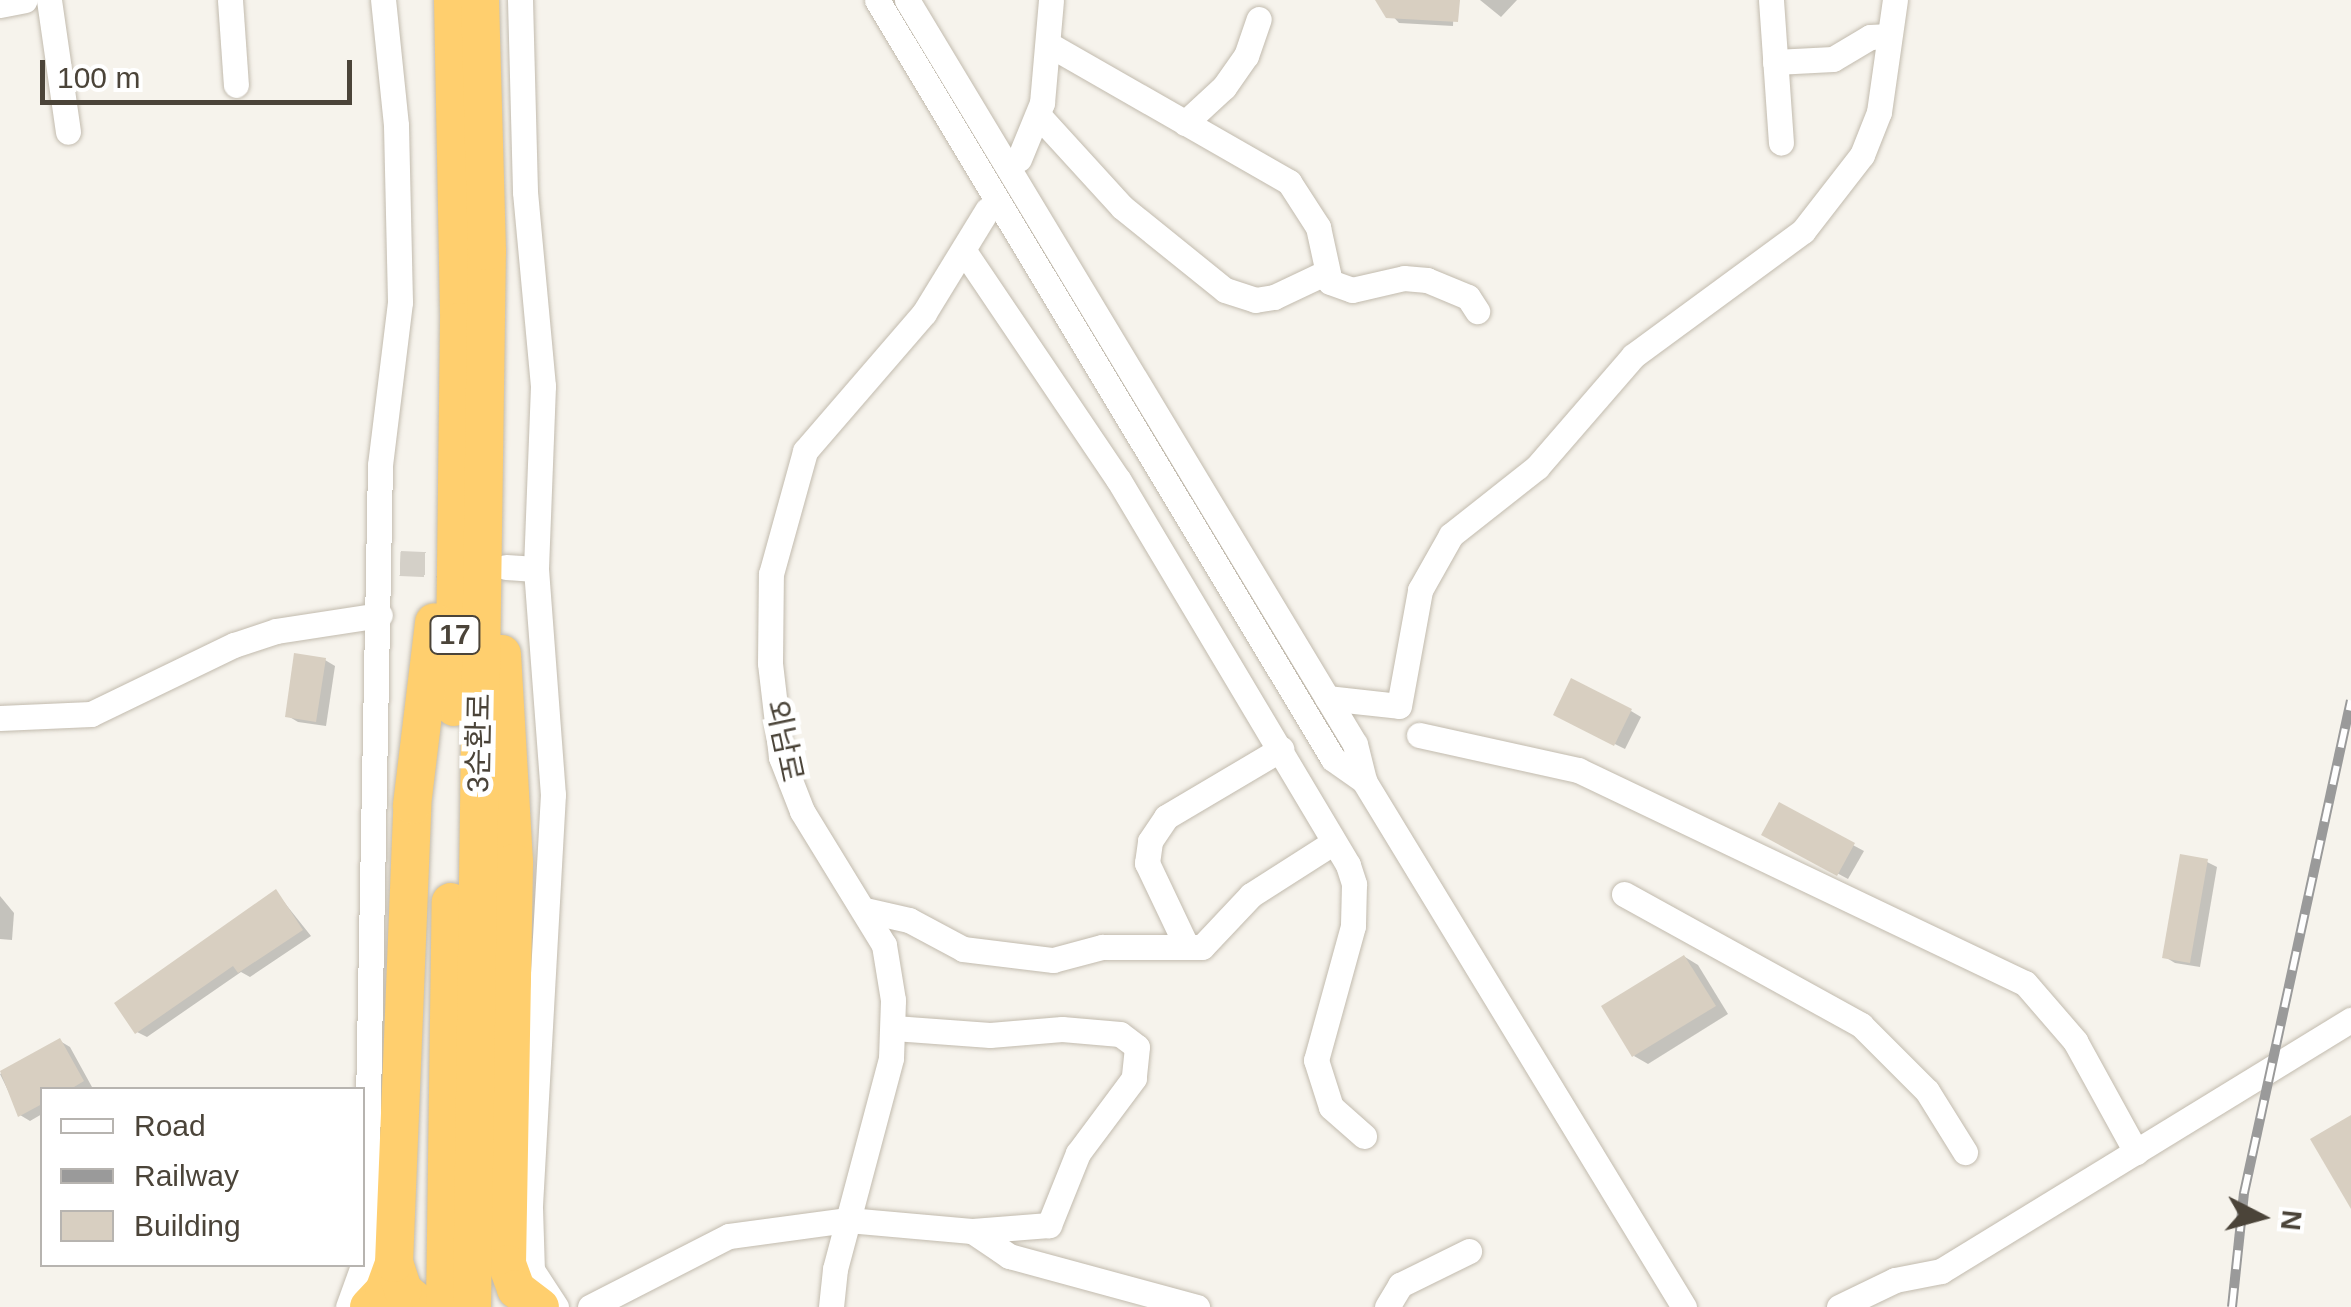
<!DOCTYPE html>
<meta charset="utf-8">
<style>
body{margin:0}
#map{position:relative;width:2351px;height:1307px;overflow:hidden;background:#f6f3ec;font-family:Arial,"Noto Sans KR",sans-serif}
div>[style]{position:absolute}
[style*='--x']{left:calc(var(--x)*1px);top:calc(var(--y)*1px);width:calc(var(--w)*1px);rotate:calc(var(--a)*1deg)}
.shadow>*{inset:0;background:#0003}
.building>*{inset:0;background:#d8cfc1}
.minor-tunnel>*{height:25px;margin-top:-12.5px;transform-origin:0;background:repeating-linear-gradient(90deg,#d4d0c8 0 25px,transparent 0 37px)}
.roads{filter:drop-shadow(0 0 2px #c2bbae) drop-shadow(0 0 2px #c2bbae)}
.minor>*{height:25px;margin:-12.5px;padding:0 12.5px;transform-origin:12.5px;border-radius:12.5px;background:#fff}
.highway>*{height:38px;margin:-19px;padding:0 19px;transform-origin:19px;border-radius:19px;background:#ffcf6e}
.rail>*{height:10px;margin-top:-5px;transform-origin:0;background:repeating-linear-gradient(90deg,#fff 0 19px,#9a9a9a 0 38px);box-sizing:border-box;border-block:2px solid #9a9a9a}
span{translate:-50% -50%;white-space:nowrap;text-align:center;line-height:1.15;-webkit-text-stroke:10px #fff;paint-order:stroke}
.shield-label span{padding:2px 8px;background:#fff;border:2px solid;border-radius:8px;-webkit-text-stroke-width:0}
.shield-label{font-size:28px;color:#4b4439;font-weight:700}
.street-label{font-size:30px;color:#4b4439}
.legend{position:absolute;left:40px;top:1087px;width:325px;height:180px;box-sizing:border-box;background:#fff;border:2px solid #b7b4b0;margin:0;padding:12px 18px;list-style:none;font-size:30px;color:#4b4439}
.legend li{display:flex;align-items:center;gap:20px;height:50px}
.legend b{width:50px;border:2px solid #b7b4b0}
.north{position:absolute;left:2211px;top:1167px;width:100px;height:100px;-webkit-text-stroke:8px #fff;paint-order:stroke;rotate:96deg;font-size:28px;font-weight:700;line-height:40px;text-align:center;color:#4b4439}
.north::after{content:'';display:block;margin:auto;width:35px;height:45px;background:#4b4439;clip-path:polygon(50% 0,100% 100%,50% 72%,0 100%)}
.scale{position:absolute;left:40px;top:60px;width:312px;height:45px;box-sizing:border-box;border:5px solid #4b4439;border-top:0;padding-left:12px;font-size:30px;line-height:35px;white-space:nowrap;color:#4b4439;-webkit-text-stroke:8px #fff;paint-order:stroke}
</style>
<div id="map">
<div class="shadow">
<i style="clip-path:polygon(1378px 0,1454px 0,1453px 26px,1399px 23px)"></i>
<i style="clip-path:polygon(1480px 0,1517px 0,1501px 17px)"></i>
<i style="clip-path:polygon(325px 660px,335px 666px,326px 726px,298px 722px,288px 716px)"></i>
<i style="clip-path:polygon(1631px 711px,1641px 717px,1625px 749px,1566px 720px)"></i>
<i style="clip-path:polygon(1780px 806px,1864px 851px,1848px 879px,1764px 834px)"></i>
<i style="clip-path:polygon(2207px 862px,2217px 867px,2200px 967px,2175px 963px,2165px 957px)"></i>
<i style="clip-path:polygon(276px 892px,311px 936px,250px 977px,241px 972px,147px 1037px,137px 1032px)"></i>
<i style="clip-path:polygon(0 896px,14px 913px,12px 940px,0 939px)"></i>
<i style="clip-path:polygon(1685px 957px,1698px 965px,1728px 1014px,1648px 1064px,1634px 1056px)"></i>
<i style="clip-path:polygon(60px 1041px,70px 1047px,92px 1087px,42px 1090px,42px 1114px,30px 1121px,20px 1115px,0 1074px)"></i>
</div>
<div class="building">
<i style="clip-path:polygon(1375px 0,1460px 0,1458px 22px,1386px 18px)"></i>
<i style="clip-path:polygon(294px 653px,326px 658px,316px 722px,285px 717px)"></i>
<i style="clip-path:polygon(1571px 678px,1632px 709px,1614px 746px,1553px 715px)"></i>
<i style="clip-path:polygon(1779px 802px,1855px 843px,1837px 876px,1761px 835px)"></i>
<i style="clip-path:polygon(2180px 854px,2208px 859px,2190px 963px,2162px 958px)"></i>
<i style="clip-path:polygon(276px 889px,303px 930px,238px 973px,233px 966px,135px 1034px,114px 1003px)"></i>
<i style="clip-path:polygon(1684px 955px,1716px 1006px,1632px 1057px,1601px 1006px)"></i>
<i style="clip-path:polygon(60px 1038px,84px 1081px,69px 1090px,42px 1090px,42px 1104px,18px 1117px,0 1071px)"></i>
<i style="clip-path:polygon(2351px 1115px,2351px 1209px,2310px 1139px)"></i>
</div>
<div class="minor-tunnel">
<i style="--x:400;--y:563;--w:70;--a:2.5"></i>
</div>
<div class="roads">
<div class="minor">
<i style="--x:49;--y:0;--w:133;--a:81.8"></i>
<i style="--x:230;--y:0;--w:85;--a:86"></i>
<i style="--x:520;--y:0;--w:192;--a:88.5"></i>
<i style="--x:525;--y:192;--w:195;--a:84.7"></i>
<i style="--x:543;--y:386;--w:183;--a:92.2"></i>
<i style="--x:536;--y:569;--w:226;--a:85.7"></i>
<i style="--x:553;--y:794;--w:415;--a:93.2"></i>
<i style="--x:530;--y:1208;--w:62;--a:88.2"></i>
<i style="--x:532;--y:1270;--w:44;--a:57"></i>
<i style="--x:877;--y:0;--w:885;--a:59"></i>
<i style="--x:1333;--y:759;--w:38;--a:35"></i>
<i style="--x:907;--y:0;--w:868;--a:58.95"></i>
<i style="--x:1355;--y:744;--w:38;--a:76"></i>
<i style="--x:1364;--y:781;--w:616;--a:58.69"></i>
<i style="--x:1771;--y:0;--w:143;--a:86"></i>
<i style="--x:0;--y:5;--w:25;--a:-11"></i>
<i style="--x:1048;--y:44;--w:278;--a:29.8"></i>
<i style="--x:1289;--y:182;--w:54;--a:57.2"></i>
<i style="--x:1318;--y:227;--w:56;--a:77.7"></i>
<i style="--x:1330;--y:282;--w:23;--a:20"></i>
<i style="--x:1352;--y:290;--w:53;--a:-13"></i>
<i style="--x:1404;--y:278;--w:23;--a:5"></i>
<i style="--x:1427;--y:280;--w:44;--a:22.5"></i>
<i style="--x:1468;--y:297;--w:17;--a:57"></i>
<i style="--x:1775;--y:62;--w:58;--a:-3"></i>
<i style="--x:1833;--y:59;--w:43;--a:-30.7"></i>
<i style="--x:1870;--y:37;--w:19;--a:-3"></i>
<i style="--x:1039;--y:116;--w:123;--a:47.6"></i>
<i style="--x:1122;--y:207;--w:132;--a:38.9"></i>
<i style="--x:1225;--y:290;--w:32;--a:18"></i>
<i style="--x:1255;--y:300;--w:19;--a:-9"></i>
<i style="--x:1274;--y:297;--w:59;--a:-25.3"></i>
<i style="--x:1185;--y:123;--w:53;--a:-42.7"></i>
<i style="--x:1224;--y:87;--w:38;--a:-55"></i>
<i style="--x:1246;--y:56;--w:39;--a:-71"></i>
<i style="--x:1019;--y:159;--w:61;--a:-67.7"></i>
<i style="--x:1042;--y:103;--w:103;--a:-85"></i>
<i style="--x:966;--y:254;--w:272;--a:56"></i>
<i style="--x:1118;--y:479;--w:449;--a:59.2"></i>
<i style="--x:1348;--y:865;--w:20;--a:72"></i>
<i style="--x:1354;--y:884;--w:42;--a:91.4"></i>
<i style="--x:1353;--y:926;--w:139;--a:105.4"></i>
<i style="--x:1316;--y:1060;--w:49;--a:72.3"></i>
<i style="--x:1331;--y:1107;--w:44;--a:41.3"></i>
<i style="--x:506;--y:567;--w:30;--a:4"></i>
<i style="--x:1327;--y:698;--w:72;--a:6.3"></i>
<i style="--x:1399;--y:706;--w:118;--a:-79.7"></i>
<i style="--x:1420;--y:590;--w:63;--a:-60.6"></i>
<i style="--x:1451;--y:535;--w:110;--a:-38.3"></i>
<i style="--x:1537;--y:467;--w:147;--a:-49.1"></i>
<i style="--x:1633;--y:356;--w:211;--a:-36.3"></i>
<i style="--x:1803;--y:231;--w:96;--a:-52.2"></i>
<i style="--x:1862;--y:155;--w:46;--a:-68.4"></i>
<i style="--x:1879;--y:112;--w:113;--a:-81.9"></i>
<i style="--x:0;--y:718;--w:91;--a:-2.5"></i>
<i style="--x:91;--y:714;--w:159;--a:-25.8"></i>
<i style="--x:234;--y:645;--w:44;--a:-18.4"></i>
<i style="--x:276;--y:631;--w:105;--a:-8.7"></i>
<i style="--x:1419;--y:735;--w:163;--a:12.4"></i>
<i style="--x:1578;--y:770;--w:495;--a:25.5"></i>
<i style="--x:2025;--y:983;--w:77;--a:49.2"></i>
<i style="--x:2075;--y:1041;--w:127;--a:61.2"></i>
<i style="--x:1624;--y:894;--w:271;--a:28.9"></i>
<i style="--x:1861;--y:1025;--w:93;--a:45"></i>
<i style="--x:1927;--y:1091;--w:72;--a:58.1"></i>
<i style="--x:865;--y:910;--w:45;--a:12.8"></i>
<i style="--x:909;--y:920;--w:61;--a:28.2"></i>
<i style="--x:963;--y:949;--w:91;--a:7"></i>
<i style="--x:1053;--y:960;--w:51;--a:-14.9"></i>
<i style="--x:1102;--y:947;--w:100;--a:0"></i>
<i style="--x:1202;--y:947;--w:71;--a:-46.7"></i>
<i style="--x:1251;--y:895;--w:98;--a:-32.6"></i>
<i style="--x:1186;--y:945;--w:91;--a:-115.4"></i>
<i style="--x:1147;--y:863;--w:22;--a:-82"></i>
<i style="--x:1150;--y:841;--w:29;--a:-56"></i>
<i style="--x:1166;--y:817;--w:134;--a:-30.6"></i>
<i style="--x:894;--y:1028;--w:96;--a:4.2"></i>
<i style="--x:990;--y:1035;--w:72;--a:-4.8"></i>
<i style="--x:1062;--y:1029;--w:58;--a:4.9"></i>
<i style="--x:1120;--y:1034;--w:21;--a:37"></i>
<i style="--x:1137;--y:1047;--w:31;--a:96"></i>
<i style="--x:1134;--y:1078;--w:94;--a:126.7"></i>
<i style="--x:1078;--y:1153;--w:78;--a:111.9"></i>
<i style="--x:1049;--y:1225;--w:77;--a:175.5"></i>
<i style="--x:348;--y:1307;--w:50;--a:-70.1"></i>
<i style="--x:365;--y:1260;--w:795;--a:-88.92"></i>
<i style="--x:380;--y:465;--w:164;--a:-83"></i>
<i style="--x:400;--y:302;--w:177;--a:-91.3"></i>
<i style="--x:396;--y:125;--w:126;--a:-95.9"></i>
<i style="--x:590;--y:1307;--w:156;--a:-27.1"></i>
<i style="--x:729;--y:1236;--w:120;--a:-7.7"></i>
<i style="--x:848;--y:1220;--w:124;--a:5.1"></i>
<i style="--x:972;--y:1231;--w:45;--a:34"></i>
<i style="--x:1009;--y:1256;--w:195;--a:15.2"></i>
<i style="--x:831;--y:1307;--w:38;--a:-84"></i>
<i style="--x:835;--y:1269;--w:218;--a:-75.1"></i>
<i style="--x:891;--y:1058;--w:58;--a:-88"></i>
<i style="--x:893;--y:1000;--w:56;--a:-99.3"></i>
<i style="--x:884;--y:945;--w:157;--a:-121.5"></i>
<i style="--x:802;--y:811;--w:58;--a:-111.3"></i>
<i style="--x:781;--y:757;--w:95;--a:-96.7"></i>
<i style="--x:770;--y:663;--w:89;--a:-89.4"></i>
<i style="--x:771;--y:574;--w:128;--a:-74.5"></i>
<i style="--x:805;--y:451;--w:182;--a:-49.2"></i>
<i style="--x:924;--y:313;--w:121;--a:-58.5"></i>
<i style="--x:1387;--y:1307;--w:26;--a:-59"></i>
<i style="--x:1400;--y:1285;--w:77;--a:-26.2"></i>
<i style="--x:1839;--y:1307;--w:62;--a:-25.7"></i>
<i style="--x:1895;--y:1280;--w:47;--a:-11.1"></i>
<i style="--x:1941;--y:1271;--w:481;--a:-31.5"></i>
</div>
<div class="highway">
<i style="--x:453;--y:0;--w:322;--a:88.9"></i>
<i style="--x:459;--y:322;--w:385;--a:90.7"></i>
<i style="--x:502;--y:654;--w:209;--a:86.7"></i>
<i style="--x:514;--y:863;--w:401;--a:91"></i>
<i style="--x:507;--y:1264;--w:27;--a:70"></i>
<i style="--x:516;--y:1289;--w:30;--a:37"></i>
<i style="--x:369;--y:1307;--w:22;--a:-47"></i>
<i style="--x:384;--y:1291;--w:30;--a:-70"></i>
<i style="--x:423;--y:1307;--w:26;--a:-140"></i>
<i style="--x:403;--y:1290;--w:28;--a:-108"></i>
<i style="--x:394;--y:1263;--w:458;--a:-87.7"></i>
<i style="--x:412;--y:805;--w:184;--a:-83.1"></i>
<i style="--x:445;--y:1307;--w:405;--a:-89.2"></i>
<i style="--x:472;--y:1307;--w:1056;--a:-89.19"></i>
<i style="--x:487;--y:251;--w:251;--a:-91.6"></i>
</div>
</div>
<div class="rail">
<i style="--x:2232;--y:1307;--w:115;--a:-84"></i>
<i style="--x:2244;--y:1193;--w:504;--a:-77.75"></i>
</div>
<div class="shield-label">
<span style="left:455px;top:635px">17</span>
</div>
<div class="street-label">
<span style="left:784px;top:741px;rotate:78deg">외남로</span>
<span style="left:479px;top:743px;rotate:-89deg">3순환로</span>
</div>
<ul class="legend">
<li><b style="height:12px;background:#fff"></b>Road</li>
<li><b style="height:12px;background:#9a9a9a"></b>Railway</li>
<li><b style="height:28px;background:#d8cfc1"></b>Building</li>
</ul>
<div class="north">N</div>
<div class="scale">100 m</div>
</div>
